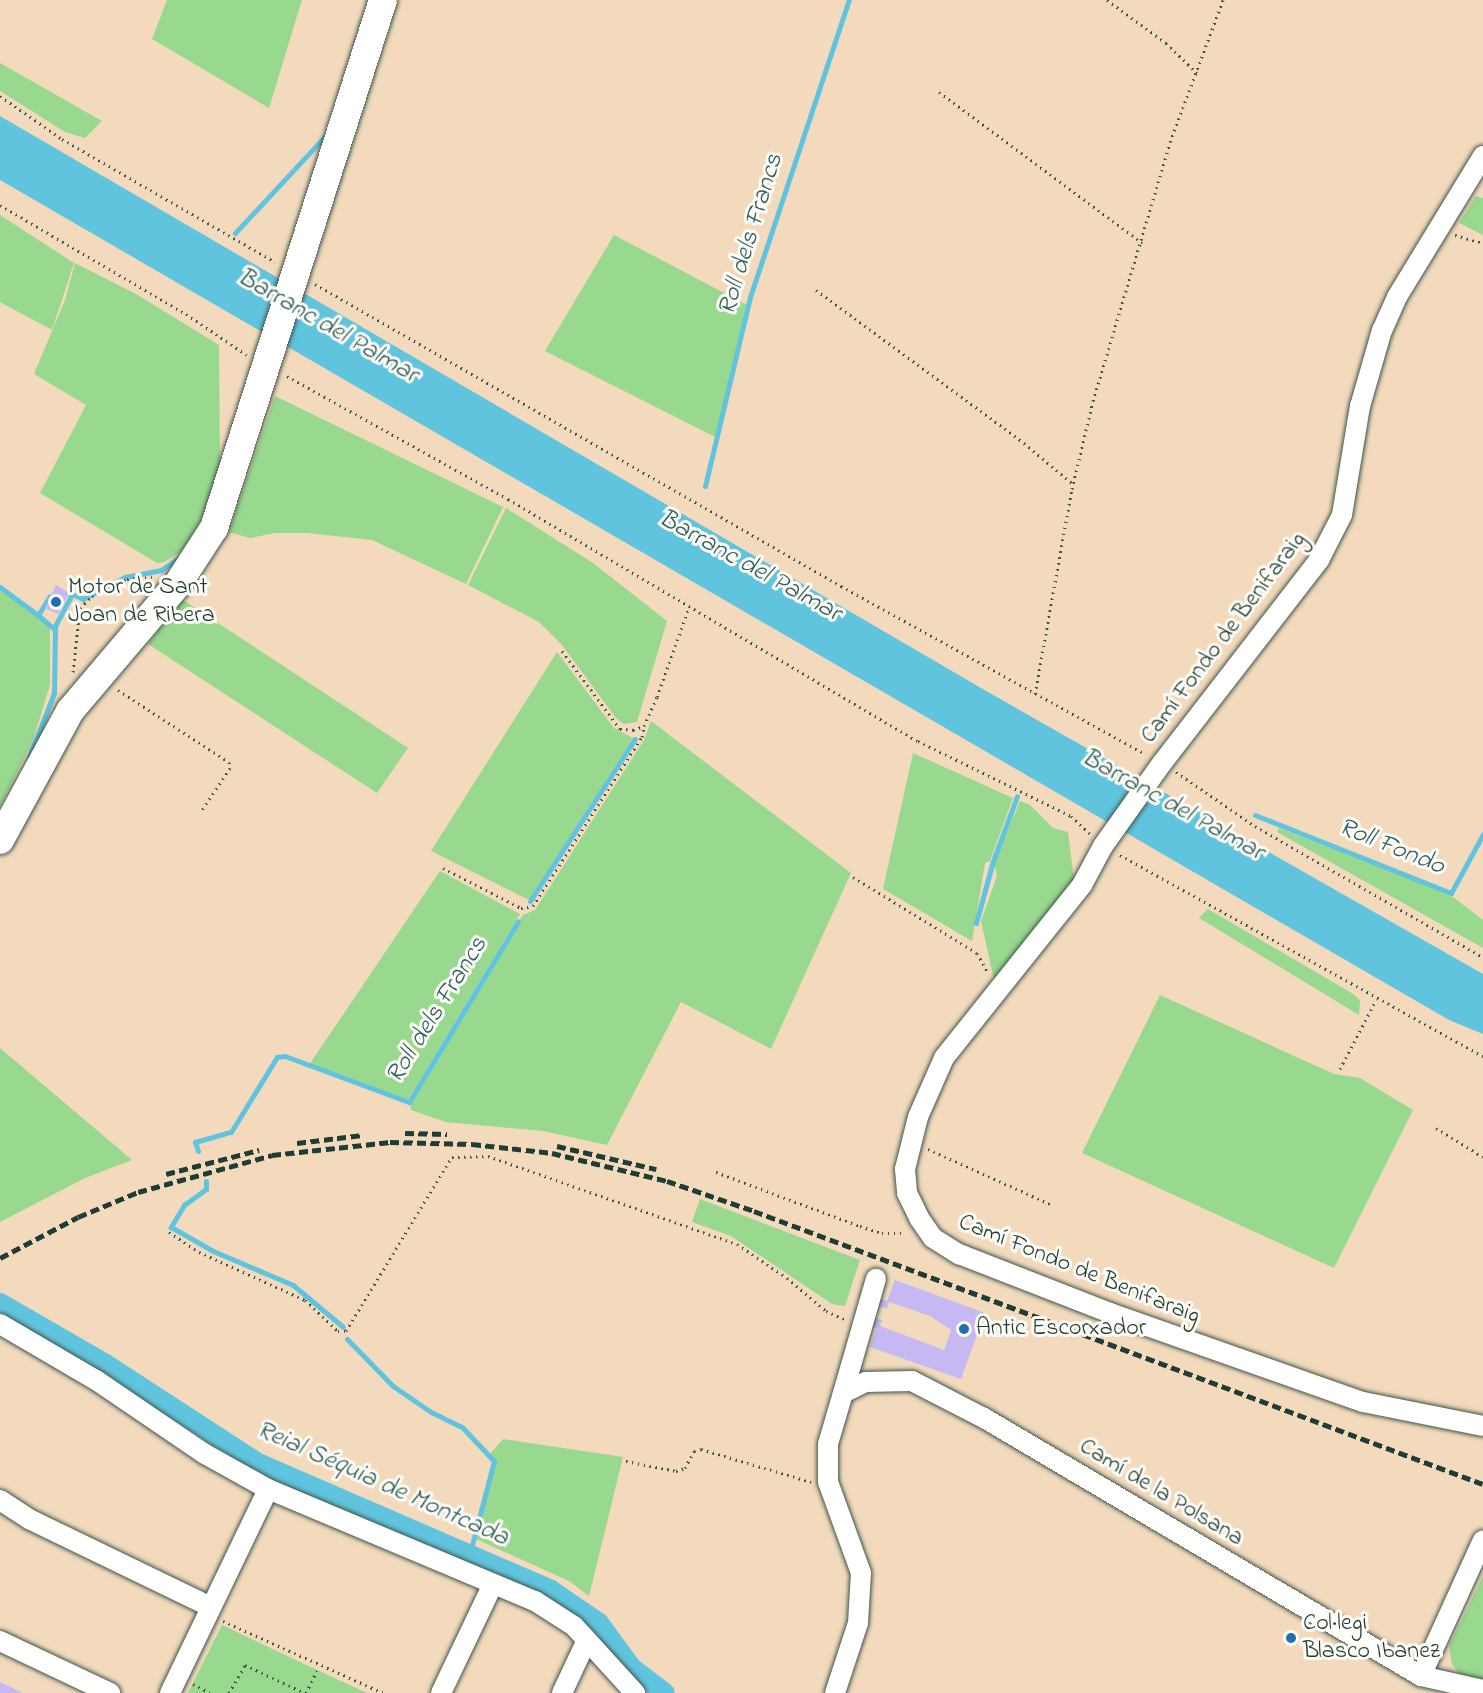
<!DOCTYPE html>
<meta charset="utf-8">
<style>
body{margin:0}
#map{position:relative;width:1483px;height:1693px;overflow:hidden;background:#f3dabd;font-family:"Indie Flower",sans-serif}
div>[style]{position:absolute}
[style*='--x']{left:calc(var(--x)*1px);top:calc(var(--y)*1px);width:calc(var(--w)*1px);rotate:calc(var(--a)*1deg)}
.green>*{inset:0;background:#98d88f}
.water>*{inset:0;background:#60c4de}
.stream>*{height:5px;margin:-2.5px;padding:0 2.5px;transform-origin:2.5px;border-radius:2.5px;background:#60c4de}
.canal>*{height:20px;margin:-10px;padding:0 10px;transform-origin:10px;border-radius:10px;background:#60c4de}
.building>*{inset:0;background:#c6b8f2}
.path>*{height:3px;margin-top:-1.5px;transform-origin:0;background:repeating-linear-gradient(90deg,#3f5549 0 1.5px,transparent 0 6px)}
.roads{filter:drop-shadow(0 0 2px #3f5549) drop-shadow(0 0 2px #3f5549)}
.street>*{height:20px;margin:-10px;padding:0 10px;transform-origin:10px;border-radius:10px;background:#fff}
.secondary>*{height:28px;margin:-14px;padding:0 14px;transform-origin:14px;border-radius:14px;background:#fff}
.rail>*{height:4.5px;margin-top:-2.25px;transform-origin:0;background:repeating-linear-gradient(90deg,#1f3d34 0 9px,transparent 0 13.5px)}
.dots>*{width:16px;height:16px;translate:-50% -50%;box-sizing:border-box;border:3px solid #fdfcf7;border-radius:50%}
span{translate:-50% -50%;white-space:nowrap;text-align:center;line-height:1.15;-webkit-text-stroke:6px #fdfcf7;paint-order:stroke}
.poi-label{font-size:24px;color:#1f3d34}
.left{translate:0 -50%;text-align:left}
.street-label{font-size:24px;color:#1f3d34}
.water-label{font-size:26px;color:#2f5f5e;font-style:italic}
</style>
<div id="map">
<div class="green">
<i style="clip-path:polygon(167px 0,302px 0,269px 108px,152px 39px)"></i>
<i style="clip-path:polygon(0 63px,102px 121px,85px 138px,65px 132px,0 91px)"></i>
<i style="clip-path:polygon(1476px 196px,1483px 198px,1483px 235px,1459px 223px)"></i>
<i style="clip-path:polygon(0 215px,74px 263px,52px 330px,0 302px)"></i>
<i style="clip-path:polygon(614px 235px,747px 305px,717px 438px,545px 351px)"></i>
<i style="clip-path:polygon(75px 263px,136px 294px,219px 345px,220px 464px,209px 502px,188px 547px,164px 562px,157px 563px,40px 493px,86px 405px,34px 374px,65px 300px)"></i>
<i style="clip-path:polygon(275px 396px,503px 507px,466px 584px,372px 540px,308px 533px,275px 533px,250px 538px,229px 532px)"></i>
<i style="clip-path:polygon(506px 508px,593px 563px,667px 621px,637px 722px,624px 724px,616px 718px,562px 645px,539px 622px,468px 585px)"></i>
<i style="clip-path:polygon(0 589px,50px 627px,50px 685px,33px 740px,0 806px)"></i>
<i style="clip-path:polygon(183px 600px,408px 748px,377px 793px,148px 644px)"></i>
<i style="clip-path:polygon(557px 652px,614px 728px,633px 738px,529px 900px,431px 851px)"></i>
<i style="clip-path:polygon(651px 721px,851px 873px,771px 1049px,681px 1002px,607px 1145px,543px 1131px,446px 1122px,411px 1110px,410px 1102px,523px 915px,535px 910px,644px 740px)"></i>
<i style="clip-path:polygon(913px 753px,1013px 798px,990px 861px,985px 863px,972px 941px,883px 889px)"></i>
<i style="clip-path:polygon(1020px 801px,1030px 805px,1053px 828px,1068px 832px,1074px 880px,994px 980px,981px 921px,997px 876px,994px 863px)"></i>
<i style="clip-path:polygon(1279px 828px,1449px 894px,1483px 920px,1483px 948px,1277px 832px)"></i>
<i style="clip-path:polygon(440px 871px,520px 914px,408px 1100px,309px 1065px)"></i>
<i style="clip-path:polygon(1208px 909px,1350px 992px,1360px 1000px,1359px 1015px,1199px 918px)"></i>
<i style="clip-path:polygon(1160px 995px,1334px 1074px,1360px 1078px,1413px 1110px,1334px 1268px,1082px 1153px)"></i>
<i style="clip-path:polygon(0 1048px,132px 1160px,85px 1178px,0 1222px)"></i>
<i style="clip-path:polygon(700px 1199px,860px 1260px,845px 1306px,832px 1304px,731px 1236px,692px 1222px)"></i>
<i style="clip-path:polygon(503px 1439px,623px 1457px,589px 1596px,569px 1581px,476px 1539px,496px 1461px,490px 1454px)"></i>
<i style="clip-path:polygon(1483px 1576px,1483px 1683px,1461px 1677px,1452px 1664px,1449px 1646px)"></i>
<i style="clip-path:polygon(222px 1625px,317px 1670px,367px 1693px,188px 1693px)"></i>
</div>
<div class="water">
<i style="clip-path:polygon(0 116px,981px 688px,1483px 974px,1483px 1034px,1449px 1020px,0 180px)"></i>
</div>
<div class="stream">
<i style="--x:235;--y:233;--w:137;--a:-47.1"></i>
<i style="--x:705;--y:486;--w:194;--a:-76.6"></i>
<i style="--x:750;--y:297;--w:313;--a:-71.6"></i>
<i style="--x:0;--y:587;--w:47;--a:36.4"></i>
<i style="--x:38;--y:615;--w:22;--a:-58"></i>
<i style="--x:38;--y:615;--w:21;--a:41"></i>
<i style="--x:29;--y:757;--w:69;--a:-68.7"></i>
<i style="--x:54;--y:693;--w:67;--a:-89.1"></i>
<i style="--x:55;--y:626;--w:36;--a:-62"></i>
<i style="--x:72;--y:594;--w:12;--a:24"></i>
<i style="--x:83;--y:599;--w:47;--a:-27.6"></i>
<i style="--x:125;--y:577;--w:37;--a:-11"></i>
<i style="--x:161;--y:570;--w:22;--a:-34"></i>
<i style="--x:1255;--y:815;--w:211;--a:21.7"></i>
<i style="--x:1451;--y:893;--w:67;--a:-61.5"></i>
<i style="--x:530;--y:901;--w:193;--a:-57.1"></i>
<i style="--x:976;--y:923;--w:64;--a:-74.7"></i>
<i style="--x:993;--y:861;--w:69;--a:-69.7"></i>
<i style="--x:198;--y:1151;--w:9;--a:-108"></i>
<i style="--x:195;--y:1142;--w:37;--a:-16"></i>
<i style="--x:231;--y:1132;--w:88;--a:-58.5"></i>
<i style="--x:277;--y:1057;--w:8;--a:-7"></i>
<i style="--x:285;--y:1056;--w:132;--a:20.4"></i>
<i style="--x:409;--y:1102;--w:211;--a:-58.9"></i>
<i style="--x:206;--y:1181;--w:8;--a:90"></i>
<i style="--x:206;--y:1189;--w:27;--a:144"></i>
<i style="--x:184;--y:1205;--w:26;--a:121"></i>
<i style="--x:171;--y:1227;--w:48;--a:29.7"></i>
<i style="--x:213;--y:1251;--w:87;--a:23"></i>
<i style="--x:293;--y:1285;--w:65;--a:40"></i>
<i style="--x:347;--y:1339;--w:66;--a:45.6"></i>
<i style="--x:393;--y:1386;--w:46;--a:34.4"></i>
<i style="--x:431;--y:1412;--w:34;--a:26"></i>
<i style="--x:462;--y:1427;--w:47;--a:46.7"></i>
<i style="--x:494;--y:1461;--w:98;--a:104.7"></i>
</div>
<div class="canal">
<i style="--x:0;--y:1303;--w:120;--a:30"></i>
<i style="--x:104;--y:1363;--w:184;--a:33"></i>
<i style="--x:258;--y:1463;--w:319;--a:23.4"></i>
<i style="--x:551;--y:1590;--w:58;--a:34.5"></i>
<i style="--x:599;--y:1623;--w:56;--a:53.7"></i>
<i style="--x:632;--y:1668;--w:41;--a:37.1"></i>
</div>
<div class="building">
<i style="clip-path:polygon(56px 585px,69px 593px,58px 614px,45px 608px)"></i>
<i style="clip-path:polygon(895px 1280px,985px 1313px,961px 1379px,870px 1347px,877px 1328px,871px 1326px,874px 1318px,882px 1320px,880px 1326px,944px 1350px,951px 1330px,930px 1316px,889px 1302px,887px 1309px,879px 1306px,881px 1299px,887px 1301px)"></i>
<i style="clip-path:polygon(0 1682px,23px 1693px,0 1693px)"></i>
</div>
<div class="path">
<i style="--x:1107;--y:0;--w:73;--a:36.1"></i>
<i style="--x:1166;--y:43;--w:43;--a:44.1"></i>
<i style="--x:939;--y:92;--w:253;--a:36.6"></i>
<i style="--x:0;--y:96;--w:75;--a:34.7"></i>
<i style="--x:62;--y:139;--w:246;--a:30"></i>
<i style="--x:0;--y:205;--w:216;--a:30.4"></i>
<i style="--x:186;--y:314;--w:73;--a:33.9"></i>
<i style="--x:1455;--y:235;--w:29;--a:16"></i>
<i style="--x:315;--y:284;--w:607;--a:29.86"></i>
<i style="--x:841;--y:586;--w:347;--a:28.9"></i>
<i style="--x:816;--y:290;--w:258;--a:36.3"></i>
<i style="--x:1024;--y:443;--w:64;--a:39.9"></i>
<i style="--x:287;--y:376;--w:253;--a:29.1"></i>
<i style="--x:508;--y:499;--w:476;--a:30.6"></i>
<i style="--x:918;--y:741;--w:170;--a:26.1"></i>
<i style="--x:1071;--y:816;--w:26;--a:43"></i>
<i style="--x:562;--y:651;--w:97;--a:53.4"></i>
<i style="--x:620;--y:729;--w:13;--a:4"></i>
<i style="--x:633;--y:730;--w:12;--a:-20"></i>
<i style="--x:644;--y:726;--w:32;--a:-66"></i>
<i style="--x:657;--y:697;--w:96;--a:-70.4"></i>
<i style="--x:73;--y:672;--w:64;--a:-83.8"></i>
<i style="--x:80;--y:608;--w:17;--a:-45"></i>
<i style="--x:92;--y:596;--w:39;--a:-26"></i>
<i style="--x:127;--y:579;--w:25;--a:-5"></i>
<i style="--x:118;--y:690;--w:132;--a:33"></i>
<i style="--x:229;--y:762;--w:6;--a:81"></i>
<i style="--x:230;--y:768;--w:54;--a:123.7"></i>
<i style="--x:1035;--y:694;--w:208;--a:-79.8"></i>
<i style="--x:1072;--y:489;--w:90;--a:-76.6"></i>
<i style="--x:1093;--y:401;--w:270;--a:-73.4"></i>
<i style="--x:1170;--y:142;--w:152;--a:-69.5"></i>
<i style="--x:1176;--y:772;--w:96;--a:34.4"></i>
<i style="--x:1255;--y:826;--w:263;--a:29.9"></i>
<i style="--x:1120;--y:855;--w:415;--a:29"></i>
<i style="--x:443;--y:868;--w:88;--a:27.1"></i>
<i style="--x:521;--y:908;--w:12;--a:-9"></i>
<i style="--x:533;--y:906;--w:201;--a:-57.2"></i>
<i style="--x:642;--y:737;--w:11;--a:-80"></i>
<i style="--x:853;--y:877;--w:145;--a:31.5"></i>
<i style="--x:977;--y:953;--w:23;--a:61"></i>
<i style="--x:1340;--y:1069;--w:78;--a:-62.4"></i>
<i style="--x:1436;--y:1128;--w:55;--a:31.7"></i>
<i style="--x:928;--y:1149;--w:136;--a:24.3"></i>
<i style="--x:716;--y:1172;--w:154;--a:20.6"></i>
<i style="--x:860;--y:1226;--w:23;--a:18"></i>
<i style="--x:882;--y:1233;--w:24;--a:0"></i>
<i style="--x:169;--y:1232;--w:36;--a:34"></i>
<i style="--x:199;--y:1252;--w:116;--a:24.4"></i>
<i style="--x:305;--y:1300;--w:45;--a:43.2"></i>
<i style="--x:338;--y:1331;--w:8;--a:0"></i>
<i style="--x:346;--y:1331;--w:204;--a:-58.7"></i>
<i style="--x:452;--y:1157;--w:36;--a:-2"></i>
<i style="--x:488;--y:1156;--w:264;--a:19.5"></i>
<i style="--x:737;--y:1244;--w:60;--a:34.2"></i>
<i style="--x:787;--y:1278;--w:51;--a:40.2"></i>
<i style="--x:826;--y:1311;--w:22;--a:24"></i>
<i style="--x:626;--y:1461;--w:51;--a:11.3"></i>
<i style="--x:676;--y:1471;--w:9;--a:-18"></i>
<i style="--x:685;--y:1468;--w:19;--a:-62"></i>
<i style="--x:694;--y:1451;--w:7;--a:-16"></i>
<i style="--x:701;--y:1449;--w:115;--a:16.7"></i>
<i style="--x:223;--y:1621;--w:175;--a:24.2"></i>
<i style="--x:193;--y:1684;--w:19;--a:28"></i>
<i style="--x:229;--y:1693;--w:32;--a:-60"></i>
<i style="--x:245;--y:1665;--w:66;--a:25"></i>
<i style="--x:306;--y:1693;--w:25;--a:-64"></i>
</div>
<div class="roads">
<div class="street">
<i style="--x:1483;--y:156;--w:165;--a:121.4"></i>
<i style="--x:1397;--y:297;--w:36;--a:114"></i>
<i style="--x:1382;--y:330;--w:79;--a:106.1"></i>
<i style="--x:1360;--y:406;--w:110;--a:99.4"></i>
<i style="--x:1342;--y:515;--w:51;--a:117.1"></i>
<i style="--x:1319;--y:560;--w:257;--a:127.7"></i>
<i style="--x:1162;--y:763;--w:102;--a:125.4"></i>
<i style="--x:1103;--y:846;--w:44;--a:118.3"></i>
<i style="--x:1082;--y:885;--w:221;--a:128.6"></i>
<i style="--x:944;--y:1058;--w:64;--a:113.8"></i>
<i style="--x:918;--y:1117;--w:54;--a:104"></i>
<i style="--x:905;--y:1169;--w:24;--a:85"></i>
<i style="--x:907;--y:1193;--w:28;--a:64"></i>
<i style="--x:919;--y:1218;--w:24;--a:55"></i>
<i style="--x:933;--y:1238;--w:31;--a:32"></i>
<i style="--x:959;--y:1254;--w:162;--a:21.3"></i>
<i style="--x:1110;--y:1313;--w:268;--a:19.4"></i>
<i style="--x:1363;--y:1402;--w:122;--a:11.3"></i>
<i style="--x:0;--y:1324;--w:111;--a:30.3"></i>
<i style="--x:96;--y:1380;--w:132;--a:34.2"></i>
<i style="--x:205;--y:1454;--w:72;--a:29.1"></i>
<i style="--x:268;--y:1489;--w:290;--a:22.8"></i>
<i style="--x:535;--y:1601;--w:46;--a:32.7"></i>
<i style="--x:574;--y:1626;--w:91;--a:47.7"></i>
<i style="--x:843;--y:1393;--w:119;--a:-73.9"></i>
<i style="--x:0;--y:1500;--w:35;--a:33"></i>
<i style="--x:29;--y:1519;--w:202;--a:25.8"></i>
<i style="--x:0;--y:1641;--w:122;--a:25.3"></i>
<i style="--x:1421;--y:1676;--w:149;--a:-65.5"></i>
<i style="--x:170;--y:1693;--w:226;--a:-64.3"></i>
<i style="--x:441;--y:1693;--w:119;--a:-64.5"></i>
<i style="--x:562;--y:1693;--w:56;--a:-64.8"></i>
<i style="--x:835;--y:1693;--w:74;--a:-71.8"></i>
<i style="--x:858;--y:1623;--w:50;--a:-86.6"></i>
<i style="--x:861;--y:1573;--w:97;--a:-109.9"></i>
<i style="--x:828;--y:1482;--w:38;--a:-90"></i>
<i style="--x:828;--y:1444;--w:53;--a:-73.6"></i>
<i style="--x:843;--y:1393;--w:25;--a:-26"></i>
<i style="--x:866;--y:1382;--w:46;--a:-1.2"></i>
<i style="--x:912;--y:1381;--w:81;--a:27.2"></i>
<i style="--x:984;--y:1418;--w:507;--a:30.56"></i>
<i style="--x:1421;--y:1676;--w:64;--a:12.7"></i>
</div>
<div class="secondary">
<i style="--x:0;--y:840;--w:147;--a:-61.5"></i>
<i style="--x:70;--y:711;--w:165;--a:-49.7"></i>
<i style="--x:177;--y:585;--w:68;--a:-57"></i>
<i style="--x:214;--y:528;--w:554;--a:-72.25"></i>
</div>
</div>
<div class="rail">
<i style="--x:405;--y:1133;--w:42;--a:1.4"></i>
<i style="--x:297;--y:1143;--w:66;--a:-6.9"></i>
<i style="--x:557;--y:1146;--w:102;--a:13.1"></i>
<i style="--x:166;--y:1174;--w:96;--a:-14.5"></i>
<i style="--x:0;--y:1258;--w:88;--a:-27.7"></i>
<i style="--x:78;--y:1217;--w:65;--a:-22.6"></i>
<i style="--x:138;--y:1192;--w:139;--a:-15.4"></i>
<i style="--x:272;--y:1155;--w:119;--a:-6.3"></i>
<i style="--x:390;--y:1142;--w:82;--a:1.4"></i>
<i style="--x:472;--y:1144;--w:81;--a:6.4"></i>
<i style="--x:552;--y:1153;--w:118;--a:13.7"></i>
<i style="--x:667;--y:1181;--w:92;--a:19"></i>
<i style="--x:754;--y:1211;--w:778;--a:20.53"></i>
</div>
<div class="dots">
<i style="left:56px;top:602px;background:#1f6fb2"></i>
<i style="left:964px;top:1329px;background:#1f6fb2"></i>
<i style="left:1291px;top:1638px;background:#1f6fb2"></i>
</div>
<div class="poi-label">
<span class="left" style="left:68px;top:602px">Motor de Sant<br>Joan de Ribera</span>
<span class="left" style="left:976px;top:1329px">Antic Escorxador</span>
<span class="left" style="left:1303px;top:1638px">Col·legi<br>Blasco Ibanez</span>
</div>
<div class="street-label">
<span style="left:1224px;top:638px;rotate:-53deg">Camí Fondo de Benifaraig</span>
<span style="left:1079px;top:1270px;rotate:22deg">Camí Fondo de Benifaraig</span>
<span style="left:1161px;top:1493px;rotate:31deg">Camí de la Polsana</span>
</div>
<div class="water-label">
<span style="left:752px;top:235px;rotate:-73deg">Roll dels Francs</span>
<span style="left:327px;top:327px;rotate:30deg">Barranc del Palmar</span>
<span style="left:749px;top:567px;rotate:29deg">Barranc del Palmar</span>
<span style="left:1172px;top:806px;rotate:29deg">Barranc del Palmar</span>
<span style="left:1391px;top:848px;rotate:22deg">Roll Fondo</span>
<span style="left:438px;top:1011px;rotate:-58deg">Roll dels Francs</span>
<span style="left:382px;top:1485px;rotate:24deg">Reial Séquia de Montcada</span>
</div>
</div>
